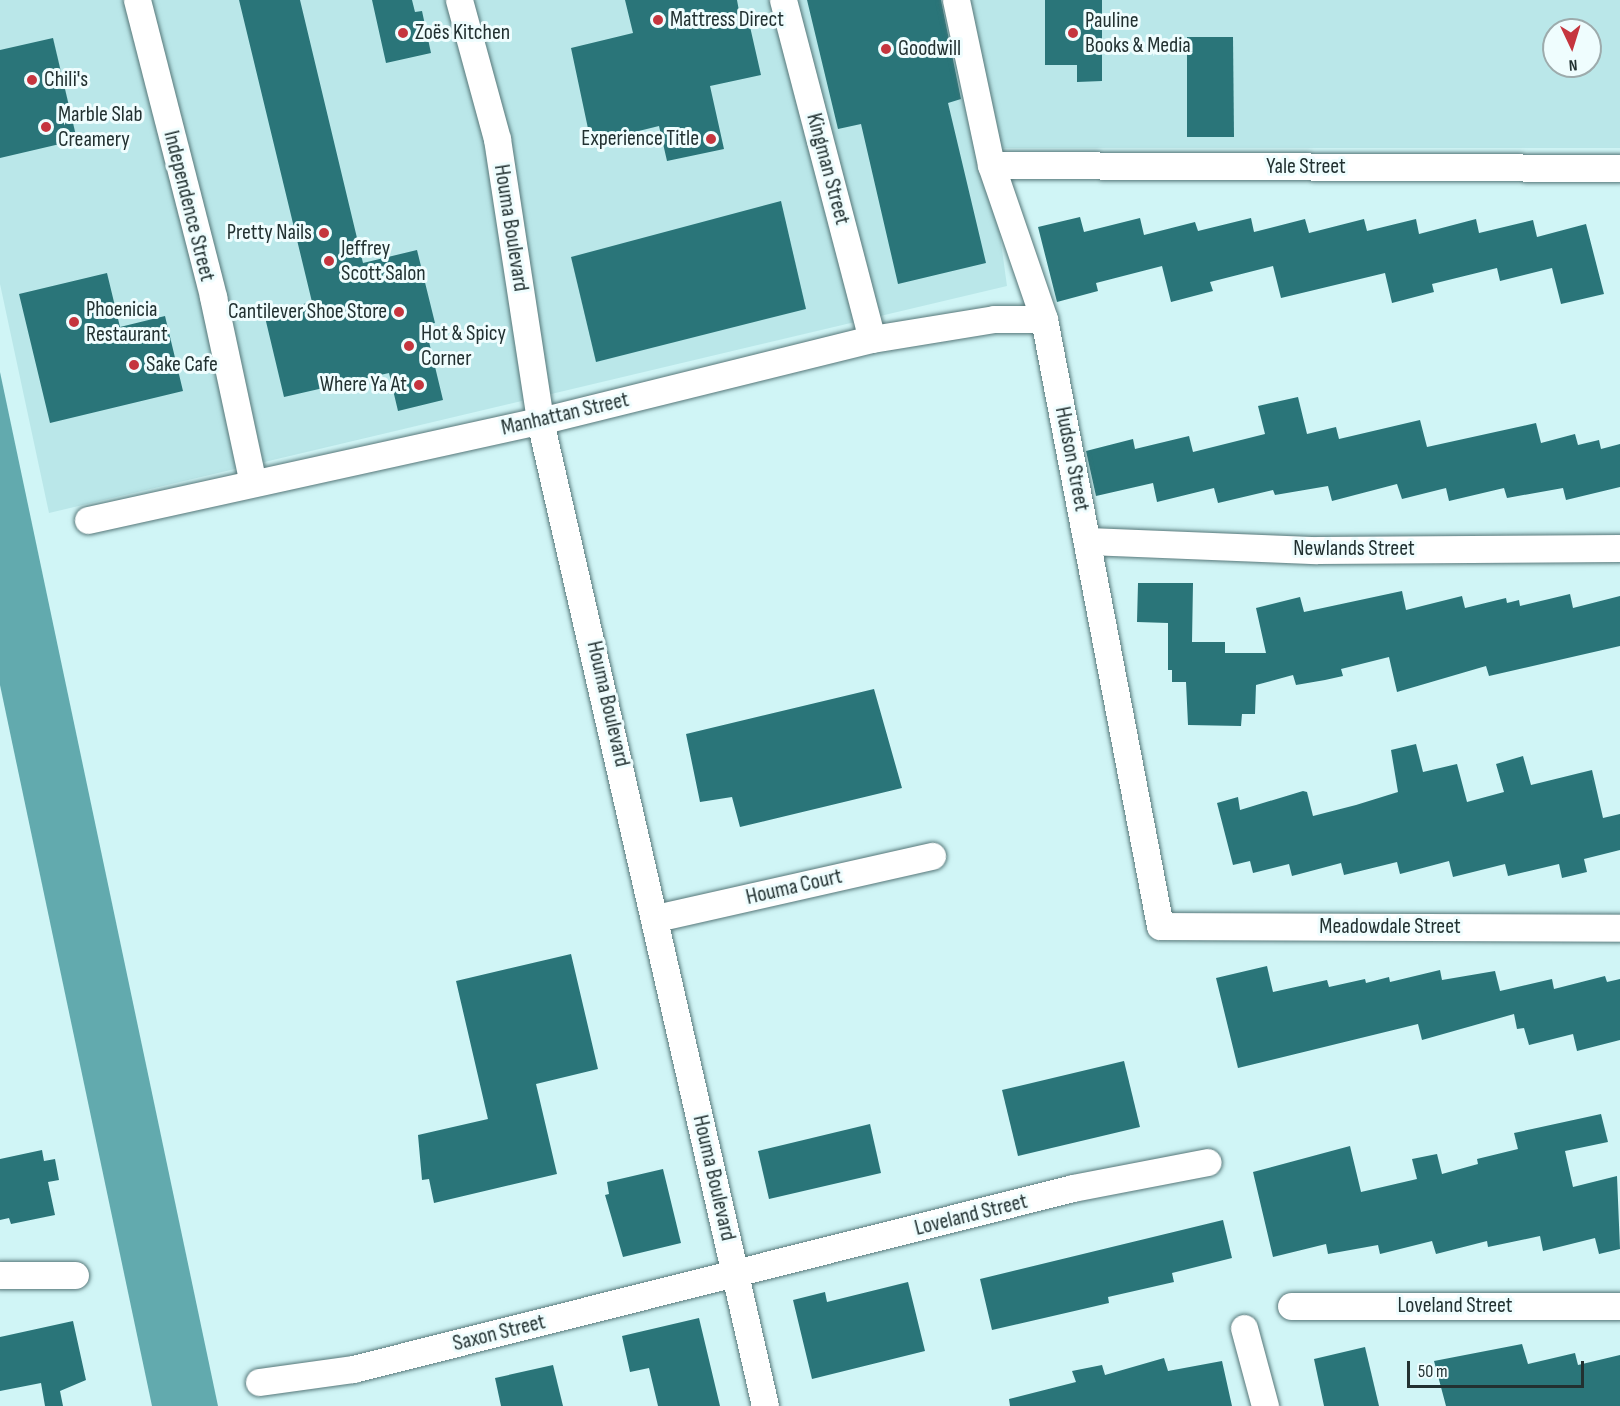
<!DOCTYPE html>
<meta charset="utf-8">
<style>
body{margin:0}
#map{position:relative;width:1620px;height:1406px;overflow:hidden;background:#d0f5f6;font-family:"Sofia Sans Condensed",sans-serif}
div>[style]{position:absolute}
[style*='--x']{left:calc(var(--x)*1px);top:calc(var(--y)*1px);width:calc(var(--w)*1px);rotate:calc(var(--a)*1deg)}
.built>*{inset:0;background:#bae7e9}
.water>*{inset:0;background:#62aaae}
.building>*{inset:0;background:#2a7579}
.roads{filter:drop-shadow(0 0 2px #567779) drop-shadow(0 0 2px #567779)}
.minor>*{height:27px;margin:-13.5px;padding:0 13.5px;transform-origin:13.5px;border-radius:13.5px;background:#fff}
.dots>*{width:16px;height:16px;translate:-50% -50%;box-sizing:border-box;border:3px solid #effdfe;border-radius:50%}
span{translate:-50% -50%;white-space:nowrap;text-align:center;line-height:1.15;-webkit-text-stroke:6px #effdfe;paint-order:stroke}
.poi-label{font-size:22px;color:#223131}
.left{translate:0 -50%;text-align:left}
.right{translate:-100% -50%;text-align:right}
.street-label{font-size:22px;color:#223131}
.north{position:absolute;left:1542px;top:18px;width:60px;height:60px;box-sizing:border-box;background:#effdfe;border:2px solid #9dabac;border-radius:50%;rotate:176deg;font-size:16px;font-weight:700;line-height:24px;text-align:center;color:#223131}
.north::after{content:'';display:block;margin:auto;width:21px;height:27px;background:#c5353e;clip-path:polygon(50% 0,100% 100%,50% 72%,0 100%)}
.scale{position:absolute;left:1407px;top:1361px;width:177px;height:27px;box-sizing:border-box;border:3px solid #223131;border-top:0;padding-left:8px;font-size:18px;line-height:21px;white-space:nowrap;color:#223131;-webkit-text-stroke:4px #effdfe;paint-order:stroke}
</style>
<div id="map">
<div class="built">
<i style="clip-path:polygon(evenodd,0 0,1620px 0,1620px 148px,988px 148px,1007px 286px,49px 513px,0 284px,0 0,1554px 30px,1590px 30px,1590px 66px,1554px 66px,1554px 30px)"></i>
</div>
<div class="water">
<i style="clip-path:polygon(0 372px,218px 1406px,152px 1406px,0 685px)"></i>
</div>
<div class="building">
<i style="clip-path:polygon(239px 0,300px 0,363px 263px,417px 250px,435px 323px,425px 325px,443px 400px,398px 411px,389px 373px,284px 397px,264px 313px,312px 302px)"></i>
<i style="clip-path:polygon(372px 0,412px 0,415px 12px,422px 11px,431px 53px,386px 63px)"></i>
<i style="clip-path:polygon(625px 0,737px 0,739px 11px,746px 9px,761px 75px,710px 86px,724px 149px,667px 161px,659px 126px,594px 142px,590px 138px,571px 48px,633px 33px)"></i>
<i style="clip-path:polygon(807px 0,941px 0,961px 99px,948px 103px,986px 263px,898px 284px,861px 124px,838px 129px)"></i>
<i style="clip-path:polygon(1045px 0,1102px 0,1102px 81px,1077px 82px,1077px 65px,1045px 65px)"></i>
<i style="clip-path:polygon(1187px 37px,1233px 37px,1234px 137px,1187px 137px)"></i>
<i style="clip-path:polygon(53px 38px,77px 140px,0 158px,0 50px)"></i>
<i style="clip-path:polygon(781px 201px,806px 309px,596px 362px,571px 257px)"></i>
<i style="clip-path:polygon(1080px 217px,1084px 232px,1140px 218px,1144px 235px,1195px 222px,1198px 231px,1251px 218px,1254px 232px,1305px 219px,1309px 233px,1364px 219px,1367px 231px,1416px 219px,1419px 234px,1476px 219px,1479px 233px,1533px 220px,1537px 237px,1586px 224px,1604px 294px,1561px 304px,1552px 268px,1500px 281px,1497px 268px,1432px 284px,1434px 292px,1392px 303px,1385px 273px,1281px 298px,1273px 266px,1210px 282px,1213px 291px,1171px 302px,1162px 266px,1096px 283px,1098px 291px,1057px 302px,1038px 227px)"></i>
<i style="clip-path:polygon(107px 273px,120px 327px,165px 316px,183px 391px,50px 423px,19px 294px)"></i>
<i style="clip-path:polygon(1298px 397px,1307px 434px,1336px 427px,1339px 439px,1420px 420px,1427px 447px,1536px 423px,1541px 443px,1575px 434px,1578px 445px,1599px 440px,1601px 449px,1620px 444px,1620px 487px,1566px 500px,1563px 488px,1507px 498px,1504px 488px,1449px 501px,1446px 488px,1402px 499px,1397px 484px,1332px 501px,1328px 486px,1275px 495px,1273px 490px,1218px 503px,1214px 488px,1157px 502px,1153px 483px,1096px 496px,1086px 451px,1133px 439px,1135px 449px,1189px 436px,1193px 452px,1265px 434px,1258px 406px)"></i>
<i style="clip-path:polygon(1138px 583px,1193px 583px,1192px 642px,1225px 642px,1225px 653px,1266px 653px,1256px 608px,1300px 597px,1304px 612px,1402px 591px,1406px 610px,1462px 596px,1465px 608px,1506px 598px,1507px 603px,1519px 600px,1520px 606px,1570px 594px,1573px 608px,1620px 596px,1620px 646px,1489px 676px,1486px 666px,1397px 692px,1389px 657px,1341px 669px,1343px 676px,1325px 680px,1296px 685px,1293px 675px,1256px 685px,1255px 714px,1242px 714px,1241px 726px,1188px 725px,1186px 682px,1172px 682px,1172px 670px,1168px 670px,1168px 623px,1137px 622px)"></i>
<i style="clip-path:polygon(874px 689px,902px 788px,740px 827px,732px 797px,700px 802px,686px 734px)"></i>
<i style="clip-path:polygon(1416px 744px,1423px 772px,1457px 764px,1467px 802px,1504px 792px,1496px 764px,1523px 756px,1531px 785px,1592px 770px,1603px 818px,1620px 814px,1620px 850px,1584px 859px,1587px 872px,1562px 878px,1559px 864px,1508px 876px,1505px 864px,1453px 877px,1449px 861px,1400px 874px,1397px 862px,1344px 875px,1341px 863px,1292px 876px,1289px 864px,1253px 873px,1250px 861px,1233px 865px,1217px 803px,1238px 797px,1240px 810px,1303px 791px,1307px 792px,1313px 816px,1356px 805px,1398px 792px,1391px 750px)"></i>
<i style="clip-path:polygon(571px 954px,598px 1069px,536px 1084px,557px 1174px,434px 1203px,429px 1179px,422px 1180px,418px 1135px,488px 1119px,456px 981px)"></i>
<i style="clip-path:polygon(1267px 966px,1273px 992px,1327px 980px,1329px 987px,1365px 979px,1366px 983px,1389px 977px,1390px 982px,1440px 970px,1442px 980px,1495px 971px,1500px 991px,1552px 979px,1554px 989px,1605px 976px,1607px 982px,1620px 979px,1620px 1040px,1577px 1051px,1573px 1034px,1529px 1045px,1524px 1028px,1517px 1029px,1514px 1014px,1422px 1040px,1418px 1024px,1238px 1068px,1216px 978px)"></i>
<i style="clip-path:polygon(1124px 1061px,1140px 1127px,1018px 1156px,1002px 1090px)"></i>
<i style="clip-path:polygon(1601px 1114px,1608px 1142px,1565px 1151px,1573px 1187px,1617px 1176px,1620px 1249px,1599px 1254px,1595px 1238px,1543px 1251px,1540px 1236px,1488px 1247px,1487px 1241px,1436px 1254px,1432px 1241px,1380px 1254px,1378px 1245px,1328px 1254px,1326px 1244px,1273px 1257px,1253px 1172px,1350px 1146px,1361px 1192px,1417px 1179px,1412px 1159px,1437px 1154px,1442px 1174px,1478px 1164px,1477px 1159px,1518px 1149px,1514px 1133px)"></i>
<i style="clip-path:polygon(870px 1124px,881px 1173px,769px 1199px,758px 1151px)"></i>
<i style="clip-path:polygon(42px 1150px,44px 1161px,55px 1159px,59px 1180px,48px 1182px,55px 1215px,11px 1224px,9px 1218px,0 1220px,0 1159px)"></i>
<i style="clip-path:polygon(663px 1169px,681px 1243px,623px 1257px,605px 1195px,609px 1194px,607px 1182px)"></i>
<i style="clip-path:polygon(1223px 1220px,1232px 1258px,1172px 1273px,1174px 1282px,1108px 1297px,1109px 1303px,992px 1330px,980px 1279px)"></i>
<i style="clip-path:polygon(908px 1282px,925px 1351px,812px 1379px,793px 1300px,825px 1292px,827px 1302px)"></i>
<i style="clip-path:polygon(699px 1318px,720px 1406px,658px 1406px,649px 1368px,630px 1372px,622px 1336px)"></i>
<i style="clip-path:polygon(73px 1321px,86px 1380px,60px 1391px,63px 1406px,45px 1406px,41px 1383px,0 1391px,0 1337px)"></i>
<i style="clip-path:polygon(1522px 1344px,1528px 1364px,1575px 1353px,1578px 1365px,1620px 1355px,1620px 1406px,1446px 1406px,1434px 1361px)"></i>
<i style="clip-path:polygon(1365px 1347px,1379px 1406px,1324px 1406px,1314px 1359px)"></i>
<i style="clip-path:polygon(1164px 1358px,1168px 1371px,1222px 1361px,1232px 1406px,1010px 1406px,1009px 1399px,1076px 1382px,1072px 1371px,1102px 1365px,1105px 1375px)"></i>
<i style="clip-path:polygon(553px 1365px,563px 1406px,501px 1406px,495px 1378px)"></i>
</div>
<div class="roads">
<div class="minor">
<i style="--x:137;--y:0;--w:307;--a:75.6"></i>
<i style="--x:213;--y:297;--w:190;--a:77.9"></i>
<i style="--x:459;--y:0;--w:144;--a:74.7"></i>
<i style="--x:497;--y:139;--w:285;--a:81.3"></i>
<i style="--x:540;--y:421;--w:1010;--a:77.13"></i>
<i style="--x:783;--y:0;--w:350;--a:75.3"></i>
<i style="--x:956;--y:0;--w:169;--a:78"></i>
<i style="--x:991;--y:165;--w:163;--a:71"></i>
<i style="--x:1044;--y:319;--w:618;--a:79.18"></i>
<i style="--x:1160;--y:926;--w:460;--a:0.2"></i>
<i style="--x:991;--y:165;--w:629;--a:0.27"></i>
<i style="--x:88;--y:520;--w:463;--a:-12.4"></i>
<i style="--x:540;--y:421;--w:342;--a:-13.9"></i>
<i style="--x:872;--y:339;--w:124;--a:-9.3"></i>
<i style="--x:994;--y:319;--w:50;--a:0"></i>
<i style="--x:1088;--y:541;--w:229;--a:2.3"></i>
<i style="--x:1317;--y:550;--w:303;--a:-0.4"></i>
<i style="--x:656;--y:918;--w:283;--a:-12.7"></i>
<i style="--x:0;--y:1275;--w:75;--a:0"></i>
<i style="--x:1291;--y:1306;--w:329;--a:0"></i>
<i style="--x:1244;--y:1328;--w:81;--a:74.9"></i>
<i style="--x:259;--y:1382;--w:95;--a:-7.9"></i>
<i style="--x:353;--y:1369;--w:742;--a:-14.11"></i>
<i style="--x:1073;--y:1188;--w:137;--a:-10.9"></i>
</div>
</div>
<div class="dots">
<i style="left:658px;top:20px;background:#c5353e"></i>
<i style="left:403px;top:33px;background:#c5353e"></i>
<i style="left:1073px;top:33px;background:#c5353e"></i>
<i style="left:886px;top:49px;background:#c5353e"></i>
<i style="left:32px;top:80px;background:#c5353e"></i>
<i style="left:46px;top:127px;background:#c5353e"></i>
<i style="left:711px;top:139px;background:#c5353e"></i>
<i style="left:324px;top:233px;background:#c5353e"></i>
<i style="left:329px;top:261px;background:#c5353e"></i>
<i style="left:399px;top:312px;background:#c5353e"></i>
<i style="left:74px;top:322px;background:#c5353e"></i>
<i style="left:409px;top:346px;background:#c5353e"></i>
<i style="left:134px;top:365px;background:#c5353e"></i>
<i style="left:419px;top:385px;background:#c5353e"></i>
</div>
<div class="poi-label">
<span class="left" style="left:670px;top:20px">Mattress Direct</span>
<span class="left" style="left:1085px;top:33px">Pauline<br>Books &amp; Media</span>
<span class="left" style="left:415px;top:33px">Zoës Kitchen</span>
<span class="left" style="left:898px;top:49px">Goodwill</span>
<span class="left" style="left:44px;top:80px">Chili's</span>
<span class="left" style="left:58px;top:127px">Marble Slab<br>Creamery</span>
<span class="right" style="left:699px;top:139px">Experience Title</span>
<span class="right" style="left:312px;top:233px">Pretty Nails</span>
<span class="left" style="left:341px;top:261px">Jeffrey<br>Scott Salon</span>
<span class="left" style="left:86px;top:322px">Phoenicia<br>Restaurant</span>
<span class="right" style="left:387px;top:312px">Cantilever Shoe Store</span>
<span class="left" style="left:421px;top:346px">Hot &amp; Spicy<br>Corner</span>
<span class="left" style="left:146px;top:365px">Sake Cafe</span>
<span class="right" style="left:407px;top:385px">Where Ya At</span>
</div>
<div class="street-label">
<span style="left:1306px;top:167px">Yale Street</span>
<span style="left:828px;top:169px;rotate:75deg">Kingman Street</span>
<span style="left:189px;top:206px;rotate:76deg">Independence Street</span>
<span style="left:511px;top:228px;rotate:81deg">Houma Boulevard</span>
<span style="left:565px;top:414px;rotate:-13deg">Manhattan Street</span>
<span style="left:1072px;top:459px;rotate:79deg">Hudson Street</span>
<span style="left:1354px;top:549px">Newlands Street</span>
<span style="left:608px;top:704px;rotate:77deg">Houma Boulevard</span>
<span style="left:794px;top:887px;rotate:-13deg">Houma Court</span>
<span style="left:1390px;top:927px">Meadowdale Street</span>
<span style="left:714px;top:1178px;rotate:77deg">Houma Boulevard</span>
<span style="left:971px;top:1215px;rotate:-14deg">Loveland Street</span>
<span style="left:1455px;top:1306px">Loveland Street</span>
<span style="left:499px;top:1333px;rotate:-14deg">Saxon Street</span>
</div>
<div class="north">N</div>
<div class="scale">50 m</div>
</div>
